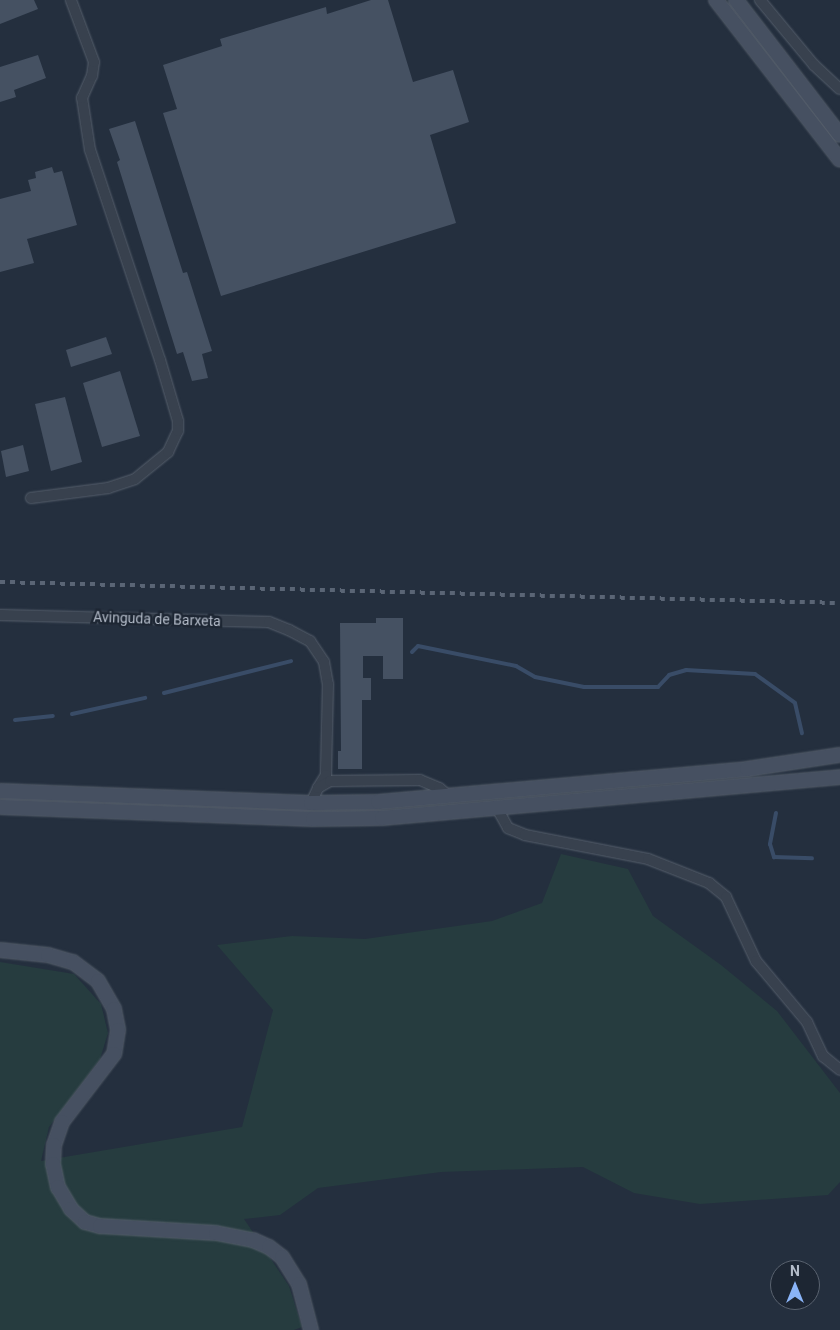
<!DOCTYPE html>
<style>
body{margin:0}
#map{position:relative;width:840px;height:1330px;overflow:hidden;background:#242f3e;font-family:Roboto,sans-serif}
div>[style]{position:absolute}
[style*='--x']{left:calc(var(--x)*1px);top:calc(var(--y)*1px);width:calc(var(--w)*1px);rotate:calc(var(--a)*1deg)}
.green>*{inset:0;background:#263c3f}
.stream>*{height:4px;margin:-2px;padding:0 2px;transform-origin:2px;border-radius:2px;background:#394c67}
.building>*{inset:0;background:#455162}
.roads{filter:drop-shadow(0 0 1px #565f6c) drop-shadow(0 0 1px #565f6c)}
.street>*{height:10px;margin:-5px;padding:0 5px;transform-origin:5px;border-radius:5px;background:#38414e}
.secondary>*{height:14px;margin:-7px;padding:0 7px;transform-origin:7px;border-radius:7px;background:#465061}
.rail>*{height:4px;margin-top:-2px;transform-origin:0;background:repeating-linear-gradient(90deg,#5a6575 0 5px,transparent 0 10px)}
span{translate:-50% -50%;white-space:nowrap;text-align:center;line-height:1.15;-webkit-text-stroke:5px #1d2633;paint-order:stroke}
.street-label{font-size:14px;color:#b4bcc9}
.north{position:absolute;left:770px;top:1260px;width:50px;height:50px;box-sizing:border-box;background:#1d2633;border:1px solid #59626f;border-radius:50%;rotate:0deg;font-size:14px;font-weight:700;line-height:20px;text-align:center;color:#b4bcc9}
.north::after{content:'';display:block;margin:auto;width:18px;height:22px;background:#8ab4f8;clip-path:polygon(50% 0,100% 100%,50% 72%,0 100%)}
</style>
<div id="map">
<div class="green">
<i style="clip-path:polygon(561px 854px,628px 869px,653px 916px,721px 965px,777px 1011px,840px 1093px,840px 1182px,828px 1195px,700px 1204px,634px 1193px,583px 1167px,441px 1172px,318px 1188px,280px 1215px,244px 1219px,289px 1286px,302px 1327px,294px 1330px,0 1330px,0 962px,74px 974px,101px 1004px,108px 1033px,100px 1059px,49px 1127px,41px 1161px,242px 1127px,273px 1010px,217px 945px,292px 936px,365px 939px,492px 921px,542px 903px)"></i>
</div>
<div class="stream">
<i style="--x:412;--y:652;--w:8;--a:-45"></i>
<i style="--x:418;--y:646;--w:100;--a:11.5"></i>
<i style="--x:516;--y:666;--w:22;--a:30"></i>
<i style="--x:535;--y:677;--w:50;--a:11.5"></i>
<i style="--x:584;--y:687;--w:74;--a:0"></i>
<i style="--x:658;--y:687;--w:16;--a:-47"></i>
<i style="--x:669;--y:675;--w:18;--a:-16"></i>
<i style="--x:686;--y:670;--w:69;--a:3.3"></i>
<i style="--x:755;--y:674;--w:49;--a:35.9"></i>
<i style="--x:795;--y:703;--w:31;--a:77"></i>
<i style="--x:164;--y:693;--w:131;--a:-14.1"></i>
<i style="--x:72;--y:714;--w:75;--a:-12.4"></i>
<i style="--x:15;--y:720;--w:38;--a:-6"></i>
<i style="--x:776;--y:813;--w:32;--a:101"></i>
<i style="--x:770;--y:844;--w:14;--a:73"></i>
<i style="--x:774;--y:857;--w:38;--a:2"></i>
</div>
<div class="building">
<i style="clip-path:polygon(0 0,34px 0,38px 9px,0 24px)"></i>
<i style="clip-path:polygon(371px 0,388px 0,413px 82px,453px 70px,469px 122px,430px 135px,456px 223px,221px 296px,163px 113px,177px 109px,163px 65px,222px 46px,220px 39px,326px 7px,327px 14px)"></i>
<i style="clip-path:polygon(38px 55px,46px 78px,14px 90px,16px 97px,0 102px,0 67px)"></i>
<i style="clip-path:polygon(135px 121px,183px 273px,187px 272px,212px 351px,202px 354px,208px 378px,192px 381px,183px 352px,177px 354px,117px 162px,120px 160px,109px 129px)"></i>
<i style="clip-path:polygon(52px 167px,54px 173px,62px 171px,77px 225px,27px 239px,34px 263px,0 272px,0 199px,31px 191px,28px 180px,36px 178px,35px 172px)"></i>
<i style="clip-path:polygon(106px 337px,112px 354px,71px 367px,66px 350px)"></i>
<i style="clip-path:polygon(120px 371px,140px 436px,102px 447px,83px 383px)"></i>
<i style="clip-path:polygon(65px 397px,82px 462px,51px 471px,35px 404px)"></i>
<i style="clip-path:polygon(23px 445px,29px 471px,6px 477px,1px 451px)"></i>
<i style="clip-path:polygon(376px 618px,403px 618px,403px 679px,383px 679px,383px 656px,363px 656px,363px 678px,371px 678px,371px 700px,362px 700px,362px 769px,338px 769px,338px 751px,341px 751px,340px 623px,376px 623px)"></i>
</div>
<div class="roads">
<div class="street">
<i style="--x:760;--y:0;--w:85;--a:50.3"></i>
<i style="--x:814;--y:65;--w:35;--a:43"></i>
<i style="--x:31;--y:498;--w:78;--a:-7.4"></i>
<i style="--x:108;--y:488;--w:28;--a:-18"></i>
<i style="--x:135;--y:479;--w:43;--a:-39.3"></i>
<i style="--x:168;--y:452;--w:23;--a:-65"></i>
<i style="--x:178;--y:431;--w:10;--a:-90"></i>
<i style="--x:178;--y:421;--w:64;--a:-106.4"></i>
<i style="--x:160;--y:360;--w:221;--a:-108.4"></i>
<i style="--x:90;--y:150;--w:53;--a:-98.7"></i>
<i style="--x:82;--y:98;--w:24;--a:-66"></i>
<i style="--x:92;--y:76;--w:14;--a:-82"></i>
<i style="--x:94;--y:62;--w:66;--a:-110.4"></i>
<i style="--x:0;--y:615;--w:269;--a:1.5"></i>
<i style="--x:269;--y:622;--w:22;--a:22"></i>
<i style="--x:289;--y:630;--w:24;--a:28"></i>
<i style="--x:310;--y:641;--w:25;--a:56"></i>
<i style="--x:324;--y:662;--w:22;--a:80"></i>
<i style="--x:328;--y:684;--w:91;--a:91.3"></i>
<i style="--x:326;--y:775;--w:15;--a:122"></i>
<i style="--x:311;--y:803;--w:17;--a:-65"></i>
<i style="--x:318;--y:788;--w:14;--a:-30"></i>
<i style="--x:330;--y:781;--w:90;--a:-0.6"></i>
<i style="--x:420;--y:780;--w:21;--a:23"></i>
<i style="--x:439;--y:788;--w:13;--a:39"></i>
<i style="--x:497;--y:808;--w:23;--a:61"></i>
<i style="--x:508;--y:828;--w:18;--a:22"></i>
<i style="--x:525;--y:835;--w:125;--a:11"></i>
<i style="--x:648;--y:859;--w:66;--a:21.5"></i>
<i style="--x:709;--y:883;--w:22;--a:39"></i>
<i style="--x:726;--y:897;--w:71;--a:64.9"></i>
<i style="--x:756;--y:961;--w:80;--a:50.1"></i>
<i style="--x:807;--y:1022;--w:38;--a:65"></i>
<i style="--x:823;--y:1056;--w:22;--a:39"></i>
</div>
<div class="secondary">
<i style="--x:716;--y:0;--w:202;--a:52.2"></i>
<i style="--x:736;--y:0;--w:170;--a:52.4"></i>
<i style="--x:0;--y:791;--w:311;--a:2.2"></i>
<i style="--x:311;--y:803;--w:67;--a:-0.9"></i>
<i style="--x:378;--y:802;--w:370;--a:-5.1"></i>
<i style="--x:747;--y:769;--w:94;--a:-8.6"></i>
<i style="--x:0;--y:807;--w:313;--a:2.2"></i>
<i style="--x:313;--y:819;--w:69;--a:-0.8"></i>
<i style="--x:382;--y:818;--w:460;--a:-5.1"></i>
<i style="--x:0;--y:950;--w:48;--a:5.9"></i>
<i style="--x:48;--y:955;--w:26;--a:16"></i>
<i style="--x:73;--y:962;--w:31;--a:37"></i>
<i style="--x:98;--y:981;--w:32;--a:60"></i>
<i style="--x:114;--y:1009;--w:21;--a:79"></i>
<i style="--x:118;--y:1030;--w:24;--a:99"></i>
<i style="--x:114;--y:1054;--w:86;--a:127.4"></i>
<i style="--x:62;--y:1122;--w:24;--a:109"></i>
<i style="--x:54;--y:1145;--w:19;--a:93"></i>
<i style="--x:53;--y:1164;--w:24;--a:78"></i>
<i style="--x:58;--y:1187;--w:26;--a:59"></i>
<i style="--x:71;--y:1209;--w:19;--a:43"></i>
<i style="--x:85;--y:1222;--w:16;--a:15"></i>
<i style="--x:100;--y:1226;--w:116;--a:3.5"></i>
<i style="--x:216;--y:1233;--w:38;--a:11"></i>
<i style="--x:253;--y:1240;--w:17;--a:24"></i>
<i style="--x:269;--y:1247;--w:16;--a:38"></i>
<i style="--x:282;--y:1257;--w:32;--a:58"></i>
<i style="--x:299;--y:1284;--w:48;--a:75.4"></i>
</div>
</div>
<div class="rail">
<i style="--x:0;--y:582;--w:840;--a:1.43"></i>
</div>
<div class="street-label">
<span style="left:157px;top:619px;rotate:2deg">Avinguda de Barxeta</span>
</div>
<div class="north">N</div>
</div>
